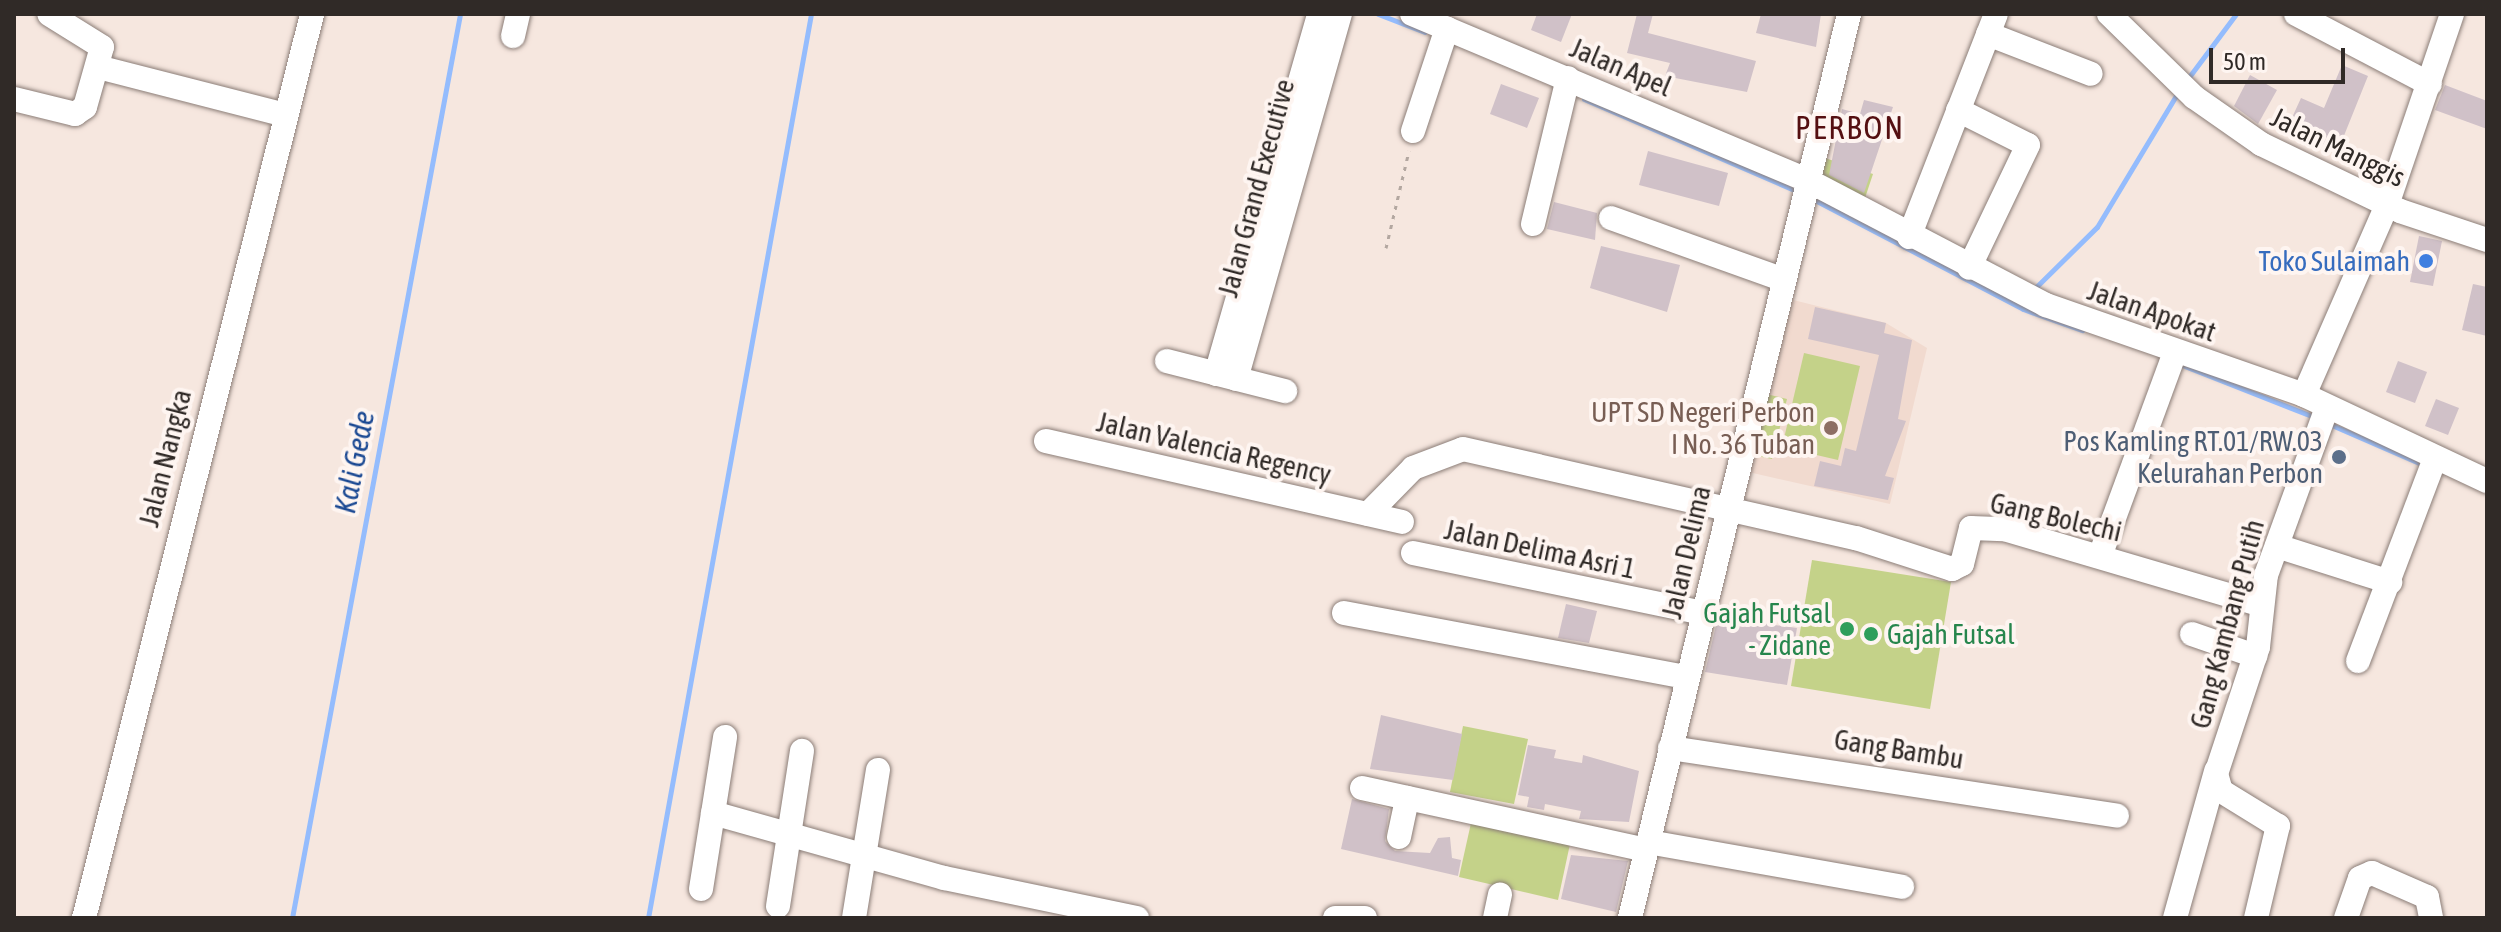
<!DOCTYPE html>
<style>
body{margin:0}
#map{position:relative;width:2501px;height:932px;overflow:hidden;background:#f6e7df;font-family:"Asap Condensed",sans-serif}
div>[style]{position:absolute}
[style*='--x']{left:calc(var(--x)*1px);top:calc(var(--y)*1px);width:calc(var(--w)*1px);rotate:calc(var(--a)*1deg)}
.built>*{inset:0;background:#f1dacf}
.green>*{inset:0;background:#c4d289}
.stream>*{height:5px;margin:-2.5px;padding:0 2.5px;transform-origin:2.5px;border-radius:2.5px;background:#94bcfd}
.building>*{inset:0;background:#d0c1c8}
.path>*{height:3px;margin-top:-1.5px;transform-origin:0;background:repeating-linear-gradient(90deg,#b3a7a0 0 4px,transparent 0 10px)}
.roads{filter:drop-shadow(0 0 2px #8b7d77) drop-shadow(0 0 2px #8b7d77)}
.minor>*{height:24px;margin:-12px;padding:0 12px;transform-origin:12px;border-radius:12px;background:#fff}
.dots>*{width:22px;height:22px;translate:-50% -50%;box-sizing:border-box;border:4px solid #fef5f1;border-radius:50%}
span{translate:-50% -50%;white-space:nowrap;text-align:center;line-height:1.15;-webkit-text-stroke:8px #fef5f1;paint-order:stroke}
.street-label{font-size:28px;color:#302a27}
.shop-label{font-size:28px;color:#366cbe}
.right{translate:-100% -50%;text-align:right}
.education-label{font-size:28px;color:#785e54}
.service-label{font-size:28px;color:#4e5e75}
.leisure-label{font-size:28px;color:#27864d}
.left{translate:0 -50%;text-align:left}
.water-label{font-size:30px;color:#1b4993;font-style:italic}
.quarter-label{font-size:32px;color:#551012;letter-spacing:2px}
.frame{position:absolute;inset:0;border:16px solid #302a27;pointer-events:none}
.scale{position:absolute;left:2209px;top:48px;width:136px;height:36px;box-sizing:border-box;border:4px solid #302a27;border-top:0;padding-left:10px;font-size:24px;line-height:28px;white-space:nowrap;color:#302a27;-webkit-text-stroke:6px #fef5f1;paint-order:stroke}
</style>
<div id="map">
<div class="built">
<i style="clip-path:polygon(1785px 298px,1886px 323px,1927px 348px,1890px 504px,1744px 471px)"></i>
</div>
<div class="green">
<i style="clip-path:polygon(1819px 156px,1873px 174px,1863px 204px,1821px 180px)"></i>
<i style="clip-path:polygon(1804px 353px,1860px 366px,1838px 460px,1782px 447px)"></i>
<i style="clip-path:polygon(1766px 394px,1787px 399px,1772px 459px,1752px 455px)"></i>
<i style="clip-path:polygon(1812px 560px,1951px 582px,1930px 709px,1791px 686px)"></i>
<i style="clip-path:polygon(1463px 726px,1528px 739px,1514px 804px,1450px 792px)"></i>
<i style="clip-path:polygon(1471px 823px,1570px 844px,1558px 900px,1459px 877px)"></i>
</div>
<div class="stream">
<i style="--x:1378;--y:14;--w:50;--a:21"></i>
<i style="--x:2186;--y:81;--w:84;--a:-53.3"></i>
<i style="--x:1584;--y:99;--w:234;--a:23.4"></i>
<i style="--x:1811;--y:198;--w:239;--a:27.6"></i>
<i style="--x:2023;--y:309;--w:63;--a:19.6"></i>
<i style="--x:2032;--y:291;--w:91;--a:-44.6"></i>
<i style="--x:2097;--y:227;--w:157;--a:-59"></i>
<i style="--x:2182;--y:365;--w:142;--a:21.5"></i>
<i style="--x:2327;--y:423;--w:106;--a:23.4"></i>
<i style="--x:292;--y:918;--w:919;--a:-79.47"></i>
<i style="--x:648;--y:918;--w:919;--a:-79.78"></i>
</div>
<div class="building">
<i style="clip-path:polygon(1537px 14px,1572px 14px,1561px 42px,1531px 30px)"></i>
<i style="clip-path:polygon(1637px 14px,1653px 14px,1648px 33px,1756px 61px,1747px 92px,1665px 76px,1670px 63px,1627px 53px)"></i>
<i style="clip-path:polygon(1761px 14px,1821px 14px,1816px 47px,1756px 33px)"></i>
<i style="clip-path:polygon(2342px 65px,2368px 76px,2339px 148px,2284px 135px,2301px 98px,2324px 108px)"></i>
<i style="clip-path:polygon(2250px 75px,2277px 90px,2258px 124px,2234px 106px)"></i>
<i style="clip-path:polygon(1501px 84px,1539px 98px,1527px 128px,1490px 114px)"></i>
<i style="clip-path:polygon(2445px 85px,2487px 101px,2487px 129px,2435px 110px)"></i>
<i style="clip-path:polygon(1864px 100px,1893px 107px,1864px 193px,1829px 175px,1842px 109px,1860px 114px)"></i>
<i style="clip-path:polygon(1648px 151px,1728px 173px,1719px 206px,1639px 185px)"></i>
<i style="clip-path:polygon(1554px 202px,1597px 213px,1595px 240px,1547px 229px)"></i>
<i style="clip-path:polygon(2419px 236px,2442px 241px,2433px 286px,2410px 282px)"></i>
<i style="clip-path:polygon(1601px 246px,1680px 265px,1667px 312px,1590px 288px)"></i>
<i style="clip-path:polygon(2473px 284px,2487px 287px,2487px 336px,2462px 330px)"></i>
<i style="clip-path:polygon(1815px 307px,1886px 323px,1884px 333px,1912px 340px,1898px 419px,1906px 421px,1885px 476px,1894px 478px,1888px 500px,1814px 486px,1820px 461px,1841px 466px,1845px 448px,1856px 451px,1879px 355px,1808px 339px)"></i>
<i style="clip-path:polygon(2398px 361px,2427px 372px,2415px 403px,2386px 392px)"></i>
<i style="clip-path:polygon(2436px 399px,2459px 408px,2448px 435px,2425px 426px)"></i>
<i style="clip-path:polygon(1566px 604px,1597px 611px,1589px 643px,1558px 638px)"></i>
<i style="clip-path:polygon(1718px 617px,1797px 628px,1787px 685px,1705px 672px)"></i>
<i style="clip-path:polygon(1381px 715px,1462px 734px,1453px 780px,1370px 769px)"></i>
<i style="clip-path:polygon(1528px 745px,1556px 750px,1554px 758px,1582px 763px,1583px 755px,1639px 771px,1629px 822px,1579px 819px,1581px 811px,1545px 804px,1544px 810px,1527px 807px,1529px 797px,1518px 795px)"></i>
<i style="clip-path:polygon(1352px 799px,1389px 809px,1385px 841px,1395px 851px,1430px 853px,1438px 838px,1450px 837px,1452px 858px,1461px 860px,1458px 876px,1341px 849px)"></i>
<i style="clip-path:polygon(1571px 855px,1628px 861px,1616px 912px,1561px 899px)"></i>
</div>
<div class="path">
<i style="--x:1386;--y:248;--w:100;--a:-76.7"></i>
</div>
<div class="roads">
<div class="minor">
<i style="--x:1412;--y:14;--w:426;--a:22.8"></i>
<i style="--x:1805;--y:179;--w:272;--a:27.6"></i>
<i style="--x:2046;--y:305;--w:273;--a:19.2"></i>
<i style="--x:2304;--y:395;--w:202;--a:25.2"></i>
<i style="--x:2109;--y:14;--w:119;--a:44.3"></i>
<i style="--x:2194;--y:97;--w:82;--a:35"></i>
<i style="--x:2261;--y:144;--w:154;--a:25.7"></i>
<i style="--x:2400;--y:211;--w:92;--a:18.4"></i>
<i style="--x:2296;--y:14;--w:151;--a:27.6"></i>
<i style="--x:1988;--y:34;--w:110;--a:21.2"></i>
<i style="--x:513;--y:36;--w:23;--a:-77"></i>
<i style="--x:98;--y:67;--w:193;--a:14.4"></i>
<i style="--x:14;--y:99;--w:63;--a:13.8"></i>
<i style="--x:75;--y:114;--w:12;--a:-35"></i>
<i style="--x:85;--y:107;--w:62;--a:-74.2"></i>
<i style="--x:102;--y:47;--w:62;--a:-148.1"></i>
<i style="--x:1958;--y:110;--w:78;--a:26.6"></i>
<i style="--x:2028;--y:145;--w:136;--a:115.6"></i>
<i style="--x:1413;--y:131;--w:108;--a:-71.7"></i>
<i style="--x:1611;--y:218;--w:181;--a:19.7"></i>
<i style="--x:1533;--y:224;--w:150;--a:-76.5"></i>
<i style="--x:1909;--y:237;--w:239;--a:-68.7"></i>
<i style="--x:1167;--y:361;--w:122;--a:14.3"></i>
<i style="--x:1216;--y:374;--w:374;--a:-74"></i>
<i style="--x:1236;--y:379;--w:380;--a:-74.1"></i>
<i style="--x:2304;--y:395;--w:207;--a:-66.4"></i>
<i style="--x:2387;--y:205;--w:202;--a:-71.2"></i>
<i style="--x:1046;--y:441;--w:365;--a:12.8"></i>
<i style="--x:1368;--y:514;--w:64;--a:-45.6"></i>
<i style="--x:1413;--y:468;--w:53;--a:-20.8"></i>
<i style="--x:1463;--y:449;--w:403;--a:12.8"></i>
<i style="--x:1856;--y:538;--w:101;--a:17.9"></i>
<i style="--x:1952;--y:569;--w:11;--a:-27"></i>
<i style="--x:1962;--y:564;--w:37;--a:-76"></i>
<i style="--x:1971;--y:528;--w:33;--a:2"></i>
<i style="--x:2004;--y:529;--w:269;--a:16.4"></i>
<i style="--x:2277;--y:546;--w:119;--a:17.7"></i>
<i style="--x:1413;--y:553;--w:295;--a:11.7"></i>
<i style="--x:2100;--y:556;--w:217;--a:-69.8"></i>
<i style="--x:1344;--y:613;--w:349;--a:10.6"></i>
<i style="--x:2192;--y:634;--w:67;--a:19.2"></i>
<i style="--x:2358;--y:661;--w:217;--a:-69.2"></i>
<i style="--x:1670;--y:748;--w:452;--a:8.6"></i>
<i style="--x:1362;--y:788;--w:291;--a:12.3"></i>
<i style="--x:713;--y:813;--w:240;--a:15.7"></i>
<i style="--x:944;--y:878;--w:197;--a:11.7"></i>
<i style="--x:1399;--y:837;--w:40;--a:-78"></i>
<i style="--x:1648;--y:842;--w:258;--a:10"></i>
<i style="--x:701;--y:889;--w:154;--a:-81"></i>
<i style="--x:778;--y:906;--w:157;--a:-81.2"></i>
<i style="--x:84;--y:918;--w:932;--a:-75.84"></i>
<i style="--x:854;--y:918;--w:150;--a:-80.8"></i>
<i style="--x:1335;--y:918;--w:30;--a:0"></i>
<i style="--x:1495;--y:918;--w:24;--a:-78"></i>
<i style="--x:1630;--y:918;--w:930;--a:-76.38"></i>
<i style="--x:2175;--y:918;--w:153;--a:-74.4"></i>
<i style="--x:2256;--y:918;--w:95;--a:-76.6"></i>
<i style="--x:2278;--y:826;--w:67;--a:-148.4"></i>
<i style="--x:2221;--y:791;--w:18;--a:-106"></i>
<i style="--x:2216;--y:774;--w:134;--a:-71.7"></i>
<i style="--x:2258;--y:647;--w:72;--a:-83.7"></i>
<i style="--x:2266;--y:575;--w:176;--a:-70"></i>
<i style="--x:2346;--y:918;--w:42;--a:-70.7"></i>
<i style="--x:2360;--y:878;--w:13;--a:-23"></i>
<i style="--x:2372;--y:873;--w:60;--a:23.6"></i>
<i style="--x:2427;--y:897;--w:21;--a:79"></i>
</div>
</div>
<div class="dots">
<i style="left:2426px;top:261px;background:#3f7fe0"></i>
<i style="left:1831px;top:428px;background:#8d6e63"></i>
<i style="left:2339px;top:457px;background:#5c6f8a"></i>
<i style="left:1847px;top:629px;background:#2e9e5b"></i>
<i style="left:1871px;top:634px;background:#2e9e5b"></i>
</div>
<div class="street-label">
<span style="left:1621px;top:67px;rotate:23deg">Jalan Apel</span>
<span style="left:2338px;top:147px;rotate:26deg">Jalan Manggis</span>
<span style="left:1256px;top:188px;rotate:-75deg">Jalan Grand Executive</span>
<span style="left:2152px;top:311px;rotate:19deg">Jalan Apokat</span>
<span style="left:1214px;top:448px;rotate:13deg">Jalan Valencia Regency</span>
<span style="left:165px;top:458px;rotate:-76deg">Jalan Nangka</span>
<span style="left:2056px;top:517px;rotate:13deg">Gang Bolechi</span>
<span style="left:1540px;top:549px;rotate:12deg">Jalan Delima Asri 1</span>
<span style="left:1686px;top:552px;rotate:-77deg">Jalan Delima</span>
<span style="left:2227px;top:624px;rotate:-75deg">Gang Kambang Putih</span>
<span style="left:1899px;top:749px;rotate:9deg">Gang Bambu</span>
</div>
<div class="shop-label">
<span class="right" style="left:2410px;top:261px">Toko Sulaimah</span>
</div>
<div class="education-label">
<span class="right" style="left:1815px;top:428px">UPT SD Negeri Perbon<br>I No. 36 Tuban</span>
</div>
<div class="service-label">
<span class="right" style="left:2323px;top:457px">Pos Kamling RT.01/RW.03<br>Kelurahan Perbon</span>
</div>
<div class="leisure-label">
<span class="right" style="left:1831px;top:629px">Gajah Futsal<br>- Zidane</span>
<span class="left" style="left:1887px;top:634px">Gajah Futsal</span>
</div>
<div class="water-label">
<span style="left:354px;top:462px;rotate:-79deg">Kali Gede</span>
</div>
<div class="quarter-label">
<span style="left:1850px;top:128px">PERBON</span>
</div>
<div class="frame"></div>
<div class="scale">50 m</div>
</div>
